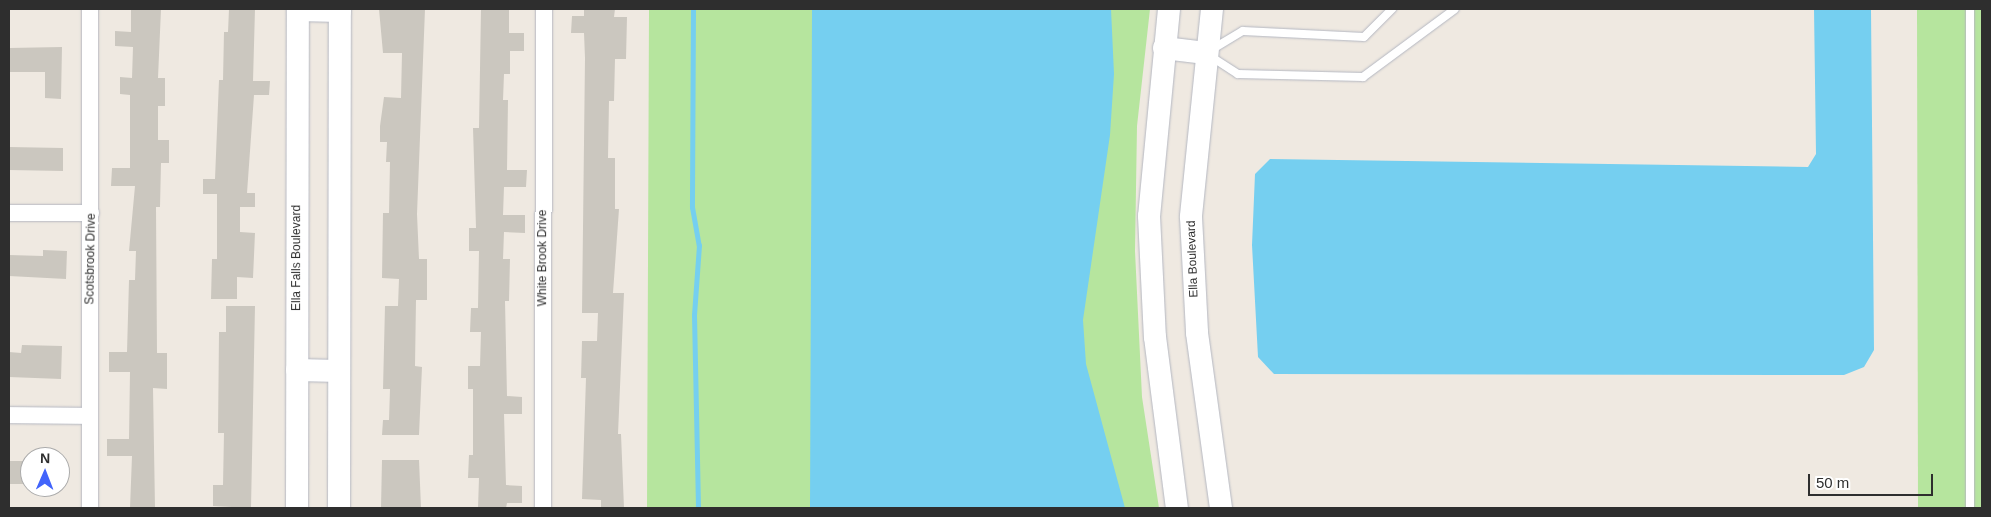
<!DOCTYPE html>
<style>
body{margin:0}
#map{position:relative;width:1991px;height:517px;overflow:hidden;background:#efe9e1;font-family:Arial,sans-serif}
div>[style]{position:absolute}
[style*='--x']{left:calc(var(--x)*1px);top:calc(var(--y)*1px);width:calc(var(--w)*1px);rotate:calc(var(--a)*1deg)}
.green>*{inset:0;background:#b6e59e}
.water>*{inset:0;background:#75cff0}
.stream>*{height:5px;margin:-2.5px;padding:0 2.5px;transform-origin:2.5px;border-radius:2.5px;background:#75cff0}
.building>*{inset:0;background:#cbc7bf}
.roads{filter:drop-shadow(0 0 1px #b4b7c1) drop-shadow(0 0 1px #b4b7c1)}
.lane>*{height:8px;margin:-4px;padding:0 4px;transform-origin:4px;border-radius:4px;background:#fff}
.street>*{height:16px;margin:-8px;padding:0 8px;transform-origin:8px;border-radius:8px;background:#fff}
.secondary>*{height:22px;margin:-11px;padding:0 11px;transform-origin:11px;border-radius:11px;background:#fff}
span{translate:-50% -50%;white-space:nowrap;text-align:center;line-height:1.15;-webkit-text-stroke:4px #fff;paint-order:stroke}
.street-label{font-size:12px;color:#2e2e2e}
.frame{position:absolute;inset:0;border:10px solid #2e2e2e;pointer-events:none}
.north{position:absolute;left:20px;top:447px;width:50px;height:50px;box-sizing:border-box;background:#fff;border:1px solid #ababab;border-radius:50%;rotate:1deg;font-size:14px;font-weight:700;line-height:20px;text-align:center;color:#2e2e2e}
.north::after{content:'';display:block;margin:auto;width:18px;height:22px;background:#4264fb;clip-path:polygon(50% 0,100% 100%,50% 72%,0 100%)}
.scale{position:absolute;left:1808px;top:474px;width:125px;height:22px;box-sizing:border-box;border:2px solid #2e2e2e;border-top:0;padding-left:6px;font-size:15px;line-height:18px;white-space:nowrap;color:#2e2e2e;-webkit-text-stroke:4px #fff;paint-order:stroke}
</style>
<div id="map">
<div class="green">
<i style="clip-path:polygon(649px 9px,1150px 9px,1137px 126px,1135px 251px,1142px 397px,1159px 508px,647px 508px)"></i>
<i style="clip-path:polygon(1917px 9px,1982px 9px,1982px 508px,1918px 508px)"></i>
</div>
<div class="water">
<i style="clip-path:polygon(812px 9px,1111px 9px,1114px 74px,1110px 135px,1083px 320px,1086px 364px,1125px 508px,810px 508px)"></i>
<i style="clip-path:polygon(1814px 9px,1871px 9px,1874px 350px,1864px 367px,1844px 375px,1274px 374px,1258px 357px,1252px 245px,1255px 174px,1270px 159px,1808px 167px,1816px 154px)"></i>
</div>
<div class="stream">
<i style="--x:693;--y:9;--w:198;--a:90.3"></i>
<i style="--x:692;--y:207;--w:39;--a:80"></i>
<i style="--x:699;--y:245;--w:70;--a:94.1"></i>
<i style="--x:694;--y:315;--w:193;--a:88.8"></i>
</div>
<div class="building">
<i style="clip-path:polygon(131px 9px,161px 9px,158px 78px,165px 78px,165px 106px,158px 106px,158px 140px,169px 140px,169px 163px,161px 163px,160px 207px,156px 207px,157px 353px,167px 353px,167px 389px,153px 388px,155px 508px,130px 508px,132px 456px,107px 456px,107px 439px,129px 439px,130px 372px,109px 372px,109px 352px,127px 352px,129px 280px,135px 280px,136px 251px,129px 251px,135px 186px,111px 186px,112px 168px,130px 168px,130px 95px,120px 94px,120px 77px,132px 78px,133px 47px,115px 46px,115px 31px,131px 32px)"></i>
<i style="clip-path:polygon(229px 9px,255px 9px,253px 81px,270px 81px,269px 95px,254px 95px,247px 193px,255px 193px,255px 207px,240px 207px,240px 232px,255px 233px,253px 278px,237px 277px,237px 299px,211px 299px,212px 259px,217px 259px,217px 194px,203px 194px,203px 179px,215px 179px,219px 80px,223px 80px,224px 32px,228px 32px)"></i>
<i style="clip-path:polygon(379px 9px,425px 9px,417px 214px,419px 259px,427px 259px,427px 300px,416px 300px,415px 366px,422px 367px,419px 435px,382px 435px,383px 420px,389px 420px,390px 389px,383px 389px,385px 306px,398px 306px,399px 279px,382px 278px,383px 213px,389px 213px,390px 162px,386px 162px,387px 142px,380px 142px,380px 126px,384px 97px,401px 98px,402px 53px,383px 53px)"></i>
<i style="clip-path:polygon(481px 9px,509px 9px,509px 33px,524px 33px,524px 51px,510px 51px,510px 74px,504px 74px,503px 100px,508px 100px,507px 170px,527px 170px,526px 187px,504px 187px,503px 215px,525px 215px,525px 233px,504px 232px,503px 259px,510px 259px,509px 301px,505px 301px,507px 396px,522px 397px,522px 414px,504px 414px,506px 485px,522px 486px,522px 503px,507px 503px,506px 508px,478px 508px,479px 478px,468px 478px,469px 455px,473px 455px,473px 389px,468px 389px,468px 366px,480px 366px,481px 332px,470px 332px,471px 308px,478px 308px,479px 251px,469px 251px,469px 228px,476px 228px,473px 128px,479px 128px)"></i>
<i style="clip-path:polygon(584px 9px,615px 9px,614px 17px,627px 17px,626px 59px,615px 59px,614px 101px,609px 101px,608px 158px,615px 158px,615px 209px,619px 209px,613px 293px,624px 293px,618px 434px,621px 434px,624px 508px,601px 508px,601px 500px,582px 499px,586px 378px,581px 378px,582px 341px,597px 341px,598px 313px,582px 313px,585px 58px,584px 33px,571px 33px,572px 16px,584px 16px)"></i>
<i style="clip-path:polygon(62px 47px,61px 99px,45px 98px,45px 72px,9px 72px,9px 48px)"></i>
<i style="clip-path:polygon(9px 147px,63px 148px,63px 171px,9px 170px)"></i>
<i style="clip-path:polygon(43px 250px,67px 251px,66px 279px,9px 276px,9px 255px,43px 256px)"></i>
<i style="clip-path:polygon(226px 306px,255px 306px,251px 508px,213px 506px,213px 485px,223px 485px,224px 433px,218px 433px,219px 332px,226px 332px)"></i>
<i style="clip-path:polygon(22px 345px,62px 346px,61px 379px,9px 377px,9px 352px,21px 353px)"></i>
<i style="clip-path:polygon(382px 460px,419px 460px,421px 508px,381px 508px)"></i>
<i style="clip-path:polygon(9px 461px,30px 461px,30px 484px,9px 484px)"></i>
</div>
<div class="roads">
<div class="lane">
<i style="--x:1970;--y:9;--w:499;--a:90"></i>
<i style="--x:1211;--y:50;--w:37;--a:-31"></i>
<i style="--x:1243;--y:31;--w:121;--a:2.8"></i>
<i style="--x:1364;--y:37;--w:40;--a:-45"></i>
<i style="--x:1210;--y:56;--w:33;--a:33"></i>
<i style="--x:1238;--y:74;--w:125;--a:1.4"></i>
<i style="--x:1363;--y:77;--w:114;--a:-36.5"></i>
</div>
<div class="street">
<i style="--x:9;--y:213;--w:82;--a:0"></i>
<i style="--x:9;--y:415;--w:80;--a:0.7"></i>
<i style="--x:90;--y:508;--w:499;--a:-90"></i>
<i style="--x:543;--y:508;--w:499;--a:-89.9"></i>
</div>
<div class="secondary">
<i style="--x:1169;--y:9;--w:208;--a:95.5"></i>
<i style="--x:1149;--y:216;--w:121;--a:87.2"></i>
<i style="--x:1155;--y:337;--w:172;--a:82.7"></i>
<i style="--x:1212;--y:9;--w:209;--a:95.8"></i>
<i style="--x:1191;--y:217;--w:116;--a:87"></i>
<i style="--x:1197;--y:333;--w:177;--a:82.2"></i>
<i style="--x:298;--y:10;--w:42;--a:1.4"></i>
<i style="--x:1164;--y:48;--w:42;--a:6.8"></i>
<i style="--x:297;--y:370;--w:42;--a:1.4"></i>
<i style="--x:297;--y:508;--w:499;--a:-89.9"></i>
<i style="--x:339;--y:508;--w:499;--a:-89.9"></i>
</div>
</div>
<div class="street-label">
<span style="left:297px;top:258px;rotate:-90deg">Ella Falls Boulevard</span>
<span style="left:543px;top:258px;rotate:-90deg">White Brook Drive</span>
<span style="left:91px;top:259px;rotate:-89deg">Scotsbrook Drive</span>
<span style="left:1193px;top:259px;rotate:-92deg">Ella Boulevard</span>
</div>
<div class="frame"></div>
<div class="north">N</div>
<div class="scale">50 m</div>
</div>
